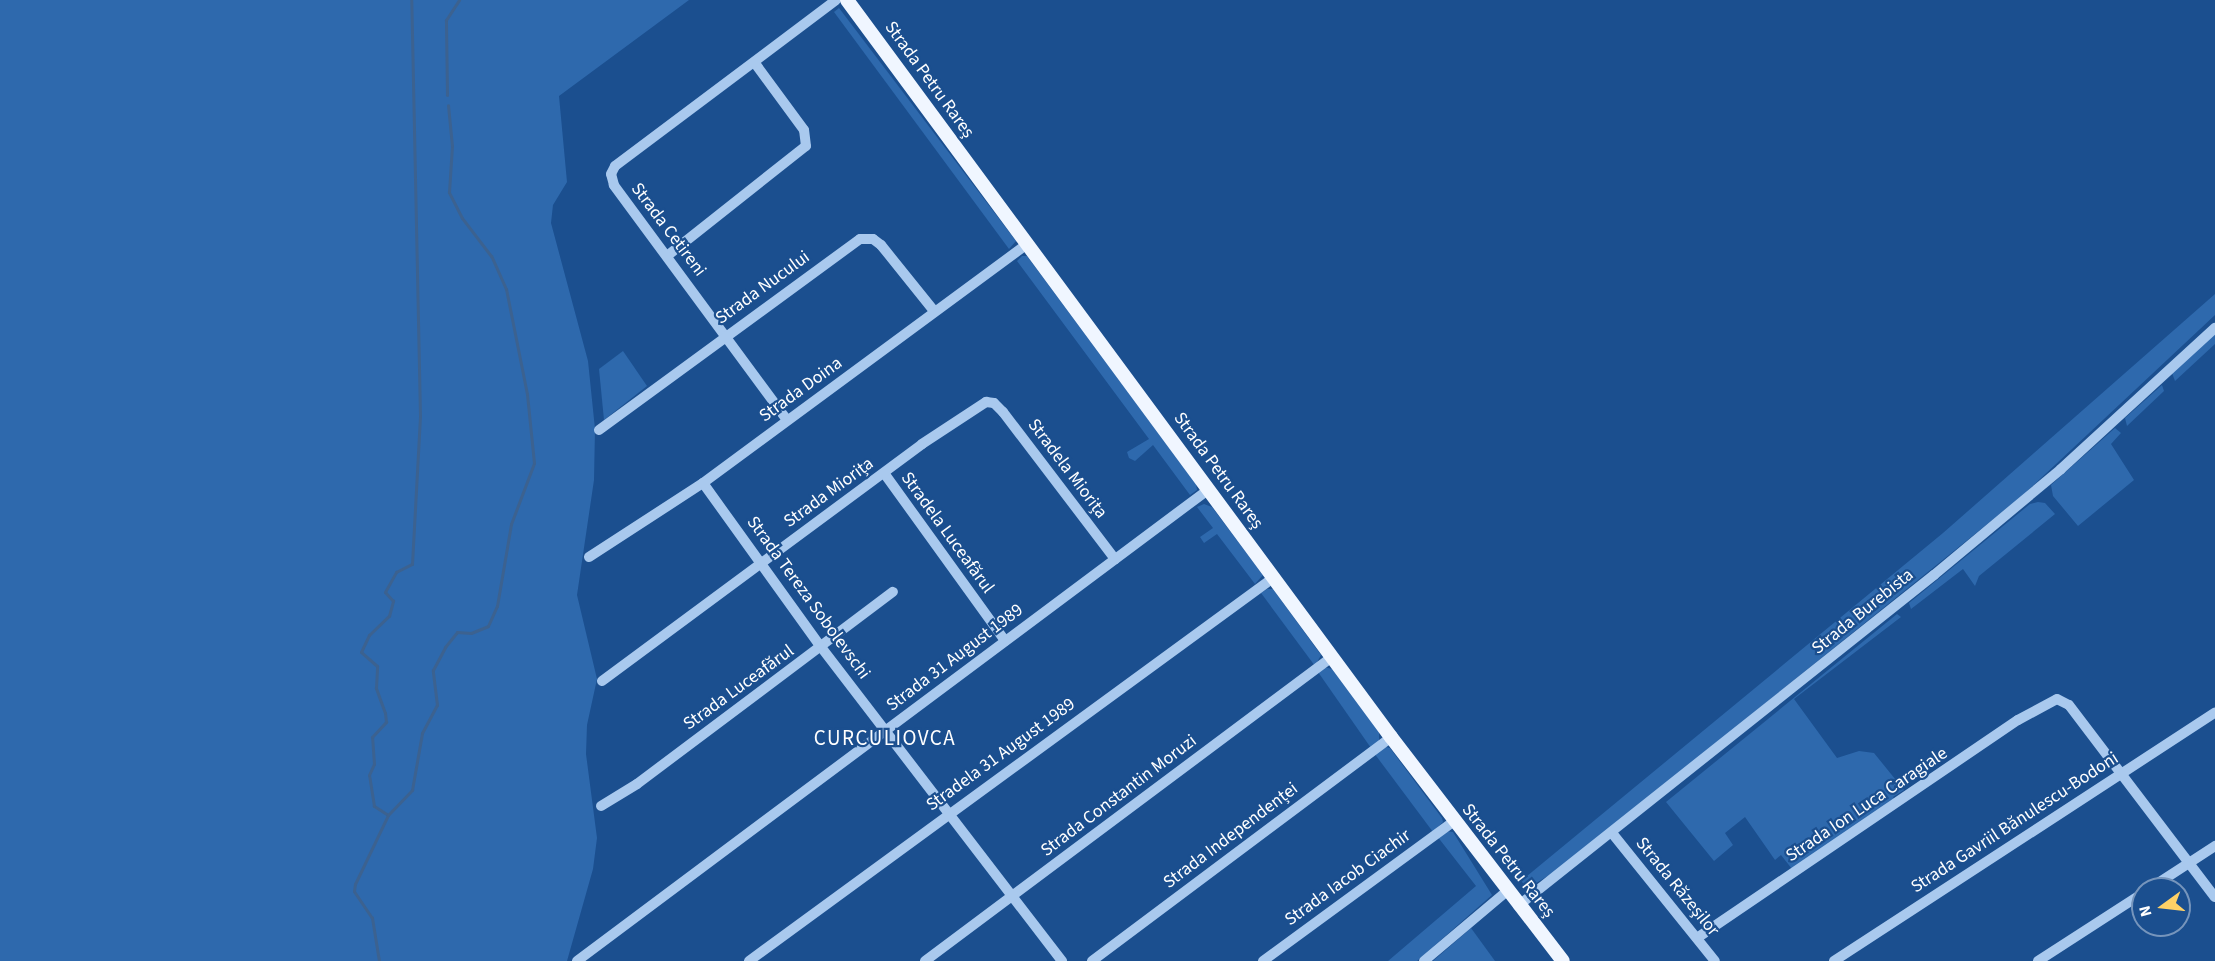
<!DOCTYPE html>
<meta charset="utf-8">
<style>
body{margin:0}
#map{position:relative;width:2215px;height:961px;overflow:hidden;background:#1b4f8f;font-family:"Source Sans 3",sans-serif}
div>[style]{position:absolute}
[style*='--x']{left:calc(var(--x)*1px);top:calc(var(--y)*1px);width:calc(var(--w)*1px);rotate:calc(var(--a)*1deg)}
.green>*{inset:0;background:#2e69ad}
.stream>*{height:3px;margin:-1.5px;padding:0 1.5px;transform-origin:1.5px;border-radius:1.5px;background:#3c6290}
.minor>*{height:10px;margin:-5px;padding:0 5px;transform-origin:5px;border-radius:5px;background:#a9c9ee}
.major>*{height:14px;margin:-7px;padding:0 7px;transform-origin:7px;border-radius:7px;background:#f0f6ff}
span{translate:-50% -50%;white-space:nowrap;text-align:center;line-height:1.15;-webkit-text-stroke:4.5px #1b4f8f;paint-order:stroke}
.street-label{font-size:18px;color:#fff}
.quarter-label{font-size:21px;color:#fff;letter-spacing:1.5px}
.north{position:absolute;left:2131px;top:877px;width:60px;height:60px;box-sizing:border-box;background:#1b4f8f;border:2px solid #7695bc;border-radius:50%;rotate:255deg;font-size:16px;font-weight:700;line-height:24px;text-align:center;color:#fff}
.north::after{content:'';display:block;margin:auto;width:21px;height:27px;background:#ffd166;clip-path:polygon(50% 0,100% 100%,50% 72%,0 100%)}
</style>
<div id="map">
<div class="green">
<i style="clip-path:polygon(0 0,689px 0,559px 96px,567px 182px,553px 205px,551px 223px,588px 361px,595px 429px,594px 480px,577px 595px,597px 679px,587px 725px,586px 754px,597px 838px,593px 869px,567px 961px,0 961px)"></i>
<i style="clip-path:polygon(839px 8px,1016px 241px,1009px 249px,834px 12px)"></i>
<i style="clip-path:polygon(1022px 256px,1027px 256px,1196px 484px,1197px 490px,1190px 495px,1153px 445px,1135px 461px,1129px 458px,1127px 452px,1149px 439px,1017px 261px)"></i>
<i style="clip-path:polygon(2215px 294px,2215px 315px,2022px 496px,1564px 866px,1528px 888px,1521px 881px,1943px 533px)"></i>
<i style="clip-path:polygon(2215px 333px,2215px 344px,2175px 381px,2172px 373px)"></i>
<i style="clip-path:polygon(623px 351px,647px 386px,604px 420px,599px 369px)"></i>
<i style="clip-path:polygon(2162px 385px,2164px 391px,2127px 426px,2125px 418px)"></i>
<i style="clip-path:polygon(2115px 428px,2121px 433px,2111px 444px,2134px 480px,2078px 526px,2053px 496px,2051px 485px)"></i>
<i style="clip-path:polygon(2038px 502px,2045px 503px,2055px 514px,1979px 576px,1975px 586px,1963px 569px,1911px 609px,1909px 603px,2030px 504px)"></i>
<i style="clip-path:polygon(1204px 504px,1212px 507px,1263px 575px,1255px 584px,1217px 534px,1204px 543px,1200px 537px,1213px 528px,1197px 507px)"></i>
<i style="clip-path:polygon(1267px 589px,1273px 589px,1321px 655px,1315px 666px,1261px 593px)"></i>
<i style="clip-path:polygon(1897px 614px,1901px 617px,1794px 699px,1837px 758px,1859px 751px,1874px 753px,1904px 790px,1893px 797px,1895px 801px,1792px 869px,1781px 855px,1775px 860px,1745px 817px,1725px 833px,1733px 845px,1714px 861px,1666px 802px)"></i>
<i style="clip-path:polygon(1324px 667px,1332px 669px,1379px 732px,1379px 742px,1371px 748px,1318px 672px)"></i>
<i style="clip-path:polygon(1382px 746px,1390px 748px,1442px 818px,1443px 822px,1433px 832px,1374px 753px)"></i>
<i style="clip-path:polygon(1445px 831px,1453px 832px,1492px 895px,1417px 961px,1388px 961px,1476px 886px,1437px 836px)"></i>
<i style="clip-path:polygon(1471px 928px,1495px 961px,1433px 961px)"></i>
</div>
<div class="stream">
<i style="--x:447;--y:95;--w:75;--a:-90.8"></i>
<i style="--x:446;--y:20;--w:24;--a:-57"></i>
<i style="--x:388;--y:815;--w:17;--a:-147"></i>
<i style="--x:374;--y:806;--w:31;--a:-99"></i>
<i style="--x:369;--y:775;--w:12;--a:-66"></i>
<i style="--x:374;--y:764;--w:27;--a:-94"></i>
<i style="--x:372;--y:737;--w:21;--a:-47"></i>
<i style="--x:386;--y:722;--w:9;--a:-96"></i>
<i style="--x:385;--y:713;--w:27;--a:-110"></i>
<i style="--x:376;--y:688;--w:22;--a:-87"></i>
<i style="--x:377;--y:666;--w:21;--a:-139"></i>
<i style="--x:361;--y:652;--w:19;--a:-65"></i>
<i style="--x:369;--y:635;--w:28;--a:-44"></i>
<i style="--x:389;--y:616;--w:16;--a:-75"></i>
<i style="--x:393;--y:601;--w:12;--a:-132"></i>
<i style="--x:385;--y:592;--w:23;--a:-61"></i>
<i style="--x:396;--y:572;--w:18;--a:-27"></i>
<i style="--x:412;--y:564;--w:148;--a:-86.9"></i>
<i style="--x:420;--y:416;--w:416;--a:-91.2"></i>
<i style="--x:379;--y:961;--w:44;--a:-99.2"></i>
<i style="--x:372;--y:918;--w:32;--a:-124"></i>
<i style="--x:354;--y:891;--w:7;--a:-82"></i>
<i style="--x:355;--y:884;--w:76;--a:-64.4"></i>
<i style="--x:388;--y:815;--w:35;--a:-46"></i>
<i style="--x:412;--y:790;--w:58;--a:-80"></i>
<i style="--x:422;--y:733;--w:32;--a:-62"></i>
<i style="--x:437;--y:705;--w:35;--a:-97"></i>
<i style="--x:433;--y:670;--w:26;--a:-62"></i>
<i style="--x:445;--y:647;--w:19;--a:-51"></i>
<i style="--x:457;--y:632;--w:14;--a:4"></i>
<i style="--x:471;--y:633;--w:18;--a:-22"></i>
<i style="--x:488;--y:626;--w:22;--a:-66"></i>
<i style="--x:497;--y:606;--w:83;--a:-80.3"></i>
<i style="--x:511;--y:524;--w:65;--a:-69.3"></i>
<i style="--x:534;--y:463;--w:69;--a:-95.8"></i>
<i style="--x:527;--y:394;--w:107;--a:-101.3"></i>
<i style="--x:506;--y:289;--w:36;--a:-114"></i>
<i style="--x:491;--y:256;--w:48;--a:-127.3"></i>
<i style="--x:462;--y:218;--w:29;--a:-117"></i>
<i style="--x:449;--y:192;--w:46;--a:-86.3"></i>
<i style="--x:452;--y:146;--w:41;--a:-95.6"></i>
</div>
<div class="minor">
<i style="--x:667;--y:256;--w:177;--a:-38.4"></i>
<i style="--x:806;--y:146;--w:16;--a:-97"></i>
<i style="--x:804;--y:130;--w:84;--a:-126.3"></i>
<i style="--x:787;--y:420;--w:292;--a:-126.4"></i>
<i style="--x:614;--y:185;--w:11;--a:-105"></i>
<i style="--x:611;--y:174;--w:9;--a:-63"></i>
<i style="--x:615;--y:166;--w:276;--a:-36.9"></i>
<i style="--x:599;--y:430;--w:323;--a:-36.2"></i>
<i style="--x:860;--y:239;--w:13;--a:0"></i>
<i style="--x:873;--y:239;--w:10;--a:37"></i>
<i style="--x:881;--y:245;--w:85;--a:51.2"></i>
<i style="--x:884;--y:473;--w:207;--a:54.2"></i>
<i style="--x:703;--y:483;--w:202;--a:54.3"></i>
<i style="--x:821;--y:647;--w:396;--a:52.5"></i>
<i style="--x:589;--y:557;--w:136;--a:-33"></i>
<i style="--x:703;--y:483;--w:403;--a:-36.4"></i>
<i style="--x:602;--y:681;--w:398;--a:-36.5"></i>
<i style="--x:922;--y:444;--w:77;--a:-33.3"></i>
<i style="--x:986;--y:402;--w:8;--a:7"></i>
<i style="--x:994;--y:403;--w:13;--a:45"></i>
<i style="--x:1003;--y:412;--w:185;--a:52.7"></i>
<i style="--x:601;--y:806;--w:42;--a:-31.4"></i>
<i style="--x:637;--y:784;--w:320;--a:-36.9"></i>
<i style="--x:1612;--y:833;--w:164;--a:51.2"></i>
<i style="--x:2149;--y:889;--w:79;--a:-33.1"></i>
<i style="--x:1518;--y:906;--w:532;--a:-38.51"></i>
<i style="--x:1934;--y:575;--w:165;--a:-39.8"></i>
<i style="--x:2061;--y:469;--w:209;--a:-42.5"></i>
<i style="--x:1697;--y:938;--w:388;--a:-34.2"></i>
<i style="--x:2018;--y:720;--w:44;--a:-28.3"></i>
<i style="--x:2057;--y:699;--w:13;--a:27"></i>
<i style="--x:2069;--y:705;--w:241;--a:52.8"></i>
<i style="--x:577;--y:961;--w:789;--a:-36.75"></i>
<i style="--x:749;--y:961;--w:649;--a:-36.16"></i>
<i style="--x:925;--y:961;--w:508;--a:-36.76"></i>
<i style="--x:1092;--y:961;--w:374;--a:-36.8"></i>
<i style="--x:1263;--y:961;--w:237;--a:-36.2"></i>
<i style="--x:1424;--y:961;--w:109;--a:-40.1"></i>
<i style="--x:1834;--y:961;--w:455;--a:-33.1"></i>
<i style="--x:2038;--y:961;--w:125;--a:-32.9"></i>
</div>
<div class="major">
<i style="--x:847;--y:0;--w:916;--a:53.57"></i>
<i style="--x:1391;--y:737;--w:282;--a:52.5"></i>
</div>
<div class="street-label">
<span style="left:929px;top:80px;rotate:54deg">Strada Petru Rareș</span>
<span style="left:668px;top:230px;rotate:53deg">Strada Cetireni</span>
<span style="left:763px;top:288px;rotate:-36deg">Strada Nucului</span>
<span style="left:801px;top:390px;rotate:-36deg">Strada Doina</span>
<span style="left:1067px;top:469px;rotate:53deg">Stradela Miorița</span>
<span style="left:1218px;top:471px;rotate:54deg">Strada Petru Rareș</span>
<span style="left:829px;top:493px;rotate:-36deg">Strada Miorița</span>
<span style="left:947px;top:533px;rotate:54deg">Stradela Luceafărul</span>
<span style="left:808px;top:598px;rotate:54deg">Strada Tereza Sobolevschi</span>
<span style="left:1863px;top:612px;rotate:-39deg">Strada Burebista</span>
<span style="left:955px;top:658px;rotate:-37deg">Strada 31 August 1989</span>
<span style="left:739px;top:688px;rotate:-36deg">Strada Luceafărul</span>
<span style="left:1001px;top:755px;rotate:-36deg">Stradela 31 August 1989</span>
<span style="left:1119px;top:796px;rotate:-37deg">Strada Constantin Moruzi</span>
<span style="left:1867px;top:805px;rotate:-34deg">Strada Ion Luca Caragiale</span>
<span style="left:2015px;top:823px;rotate:-33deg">Strada Gavriil Bănulescu-Bodoni</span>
<span style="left:1231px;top:836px;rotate:-37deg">Strada Independenței</span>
<span style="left:1508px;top:861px;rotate:52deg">Strada Petru Rareș</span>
<span style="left:1348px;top:878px;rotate:-36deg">Strada Iacob Ciachir</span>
<span style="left:1677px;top:887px;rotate:51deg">Strada Răzeşilor</span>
</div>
<div class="quarter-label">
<span style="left:885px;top:738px">CURCULIOVCA</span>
</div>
<div class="north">N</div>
</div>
